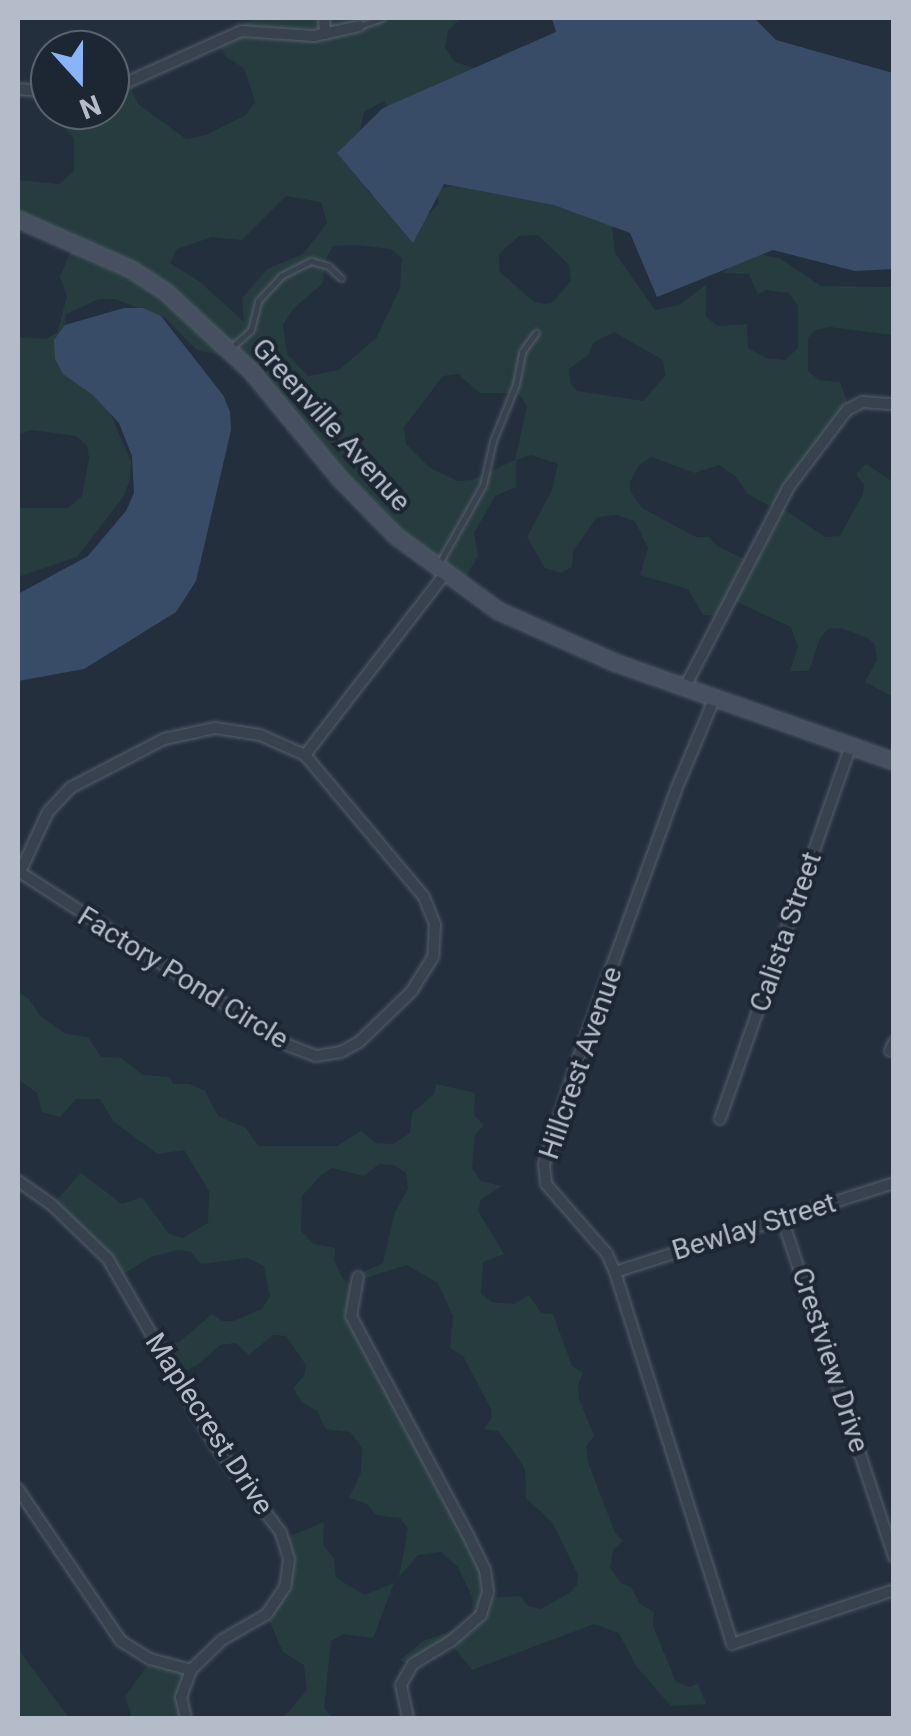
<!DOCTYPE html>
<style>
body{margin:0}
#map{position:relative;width:911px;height:1736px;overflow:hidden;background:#242f3e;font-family:Roboto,sans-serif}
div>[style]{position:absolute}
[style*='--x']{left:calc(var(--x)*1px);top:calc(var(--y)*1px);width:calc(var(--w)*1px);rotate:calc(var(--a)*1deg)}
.green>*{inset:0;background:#263c3f}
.water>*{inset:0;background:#394c67}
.roads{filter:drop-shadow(0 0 2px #565f6c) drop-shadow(0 0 2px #565f6c)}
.lane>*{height:5px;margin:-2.5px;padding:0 2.5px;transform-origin:2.5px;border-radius:2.5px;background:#38414e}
.street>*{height:10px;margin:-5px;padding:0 5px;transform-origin:5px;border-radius:5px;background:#38414e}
.secondary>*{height:15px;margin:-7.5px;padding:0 7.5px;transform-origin:7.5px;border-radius:7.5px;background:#465061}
span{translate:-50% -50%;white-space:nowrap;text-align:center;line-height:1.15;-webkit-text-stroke:8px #1d2633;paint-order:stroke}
.street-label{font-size:28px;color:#b4bcc9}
.frame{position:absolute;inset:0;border:20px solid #b4bcc9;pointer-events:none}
.north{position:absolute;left:30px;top:30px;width:100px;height:100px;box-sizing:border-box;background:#1d2633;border:2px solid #59626f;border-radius:50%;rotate:159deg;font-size:28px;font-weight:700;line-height:40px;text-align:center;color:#b4bcc9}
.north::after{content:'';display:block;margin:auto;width:35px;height:45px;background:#8ab4f8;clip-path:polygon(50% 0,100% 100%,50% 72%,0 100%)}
</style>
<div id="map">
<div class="green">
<i style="clip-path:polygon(evenodd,255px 18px,461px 18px,448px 30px,445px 47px,454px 62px,475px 68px,446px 97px,391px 112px,384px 101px,364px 112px,354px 158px,369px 193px,399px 216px,419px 223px,439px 204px,437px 189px,466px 183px,611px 218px,615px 253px,655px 310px,679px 305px,706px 285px,706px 317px,718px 326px,747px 324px,748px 348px,766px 358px,785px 360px,798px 348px,798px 306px,789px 293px,766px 290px,758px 294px,749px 274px,722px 273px,739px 258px,760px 254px,781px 259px,821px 286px,893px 287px,893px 335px,829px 327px,815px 330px,808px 338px,808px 371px,819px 380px,840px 382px,850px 410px,780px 507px,825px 537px,840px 536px,863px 494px,864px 485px,856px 474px,866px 464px,893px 482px,893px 697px,865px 682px,877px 660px,875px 645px,868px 638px,841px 628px,828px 629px,820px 638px,809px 671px,790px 671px,798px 647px,791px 627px,731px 599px,721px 616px,703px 615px,688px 589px,640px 575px,648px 548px,635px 521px,617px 515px,597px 517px,573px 551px,572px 567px,561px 573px,545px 568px,527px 537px,552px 490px,558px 464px,531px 455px,516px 460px,516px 487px,495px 496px,474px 533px,478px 556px,461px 585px,445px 577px,232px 358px,197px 350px,165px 318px,115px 299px,99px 299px,66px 314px,60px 356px,101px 392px,131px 462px,130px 479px,124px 496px,77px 557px,18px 577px,18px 508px,68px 508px,82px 496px,89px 458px,87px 446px,76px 436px,32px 430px,18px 434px,18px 337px,46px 339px,57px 333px,67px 297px,60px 277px,73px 246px,18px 221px,18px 180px,59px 184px,74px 171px,74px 138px,59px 123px,56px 110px,110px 110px,110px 80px,126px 77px,138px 104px,186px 139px,206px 135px,246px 115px,255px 102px,244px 68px,226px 57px,216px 39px,255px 18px,286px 196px,321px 202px,327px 223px,303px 254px,267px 269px,242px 298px,244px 322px,200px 282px,170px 263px,177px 249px,212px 237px,242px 240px,286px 196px,255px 18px,538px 235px,569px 265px,571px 281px,553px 302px,546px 304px,534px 302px,500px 272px,499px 254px,519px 236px,538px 235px,255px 18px,354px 245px,391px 249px,402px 258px,400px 288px,377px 337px,339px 370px,308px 376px,287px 354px,283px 325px,293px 309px,323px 283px,325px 260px,333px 246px,354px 245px,255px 18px,614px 332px,663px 360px,665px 376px,643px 401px,577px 391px,571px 384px,569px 369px,588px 355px,594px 342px,614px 332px,255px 18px,458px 374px,480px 393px,518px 393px,527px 406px,515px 460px,472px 480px,458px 481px,430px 468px,406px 444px,404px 427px,443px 376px,458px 374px,255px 18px,651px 457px,695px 473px,719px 465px,735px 476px,748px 494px,775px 509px,748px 561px,717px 546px,709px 537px,696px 537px,642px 508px,630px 491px,630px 482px,639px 465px,651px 457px)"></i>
<i style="clip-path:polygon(evenodd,18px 992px,29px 999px,40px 1016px,66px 1034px,88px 1037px,101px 1057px,121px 1058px,143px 1075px,169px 1077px,173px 1084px,189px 1084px,205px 1091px,218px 1116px,246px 1128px,258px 1146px,337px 1146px,361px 1131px,376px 1143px,393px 1144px,410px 1133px,412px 1113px,434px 1094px,436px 1084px,475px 1093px,474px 1115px,484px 1125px,475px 1135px,472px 1168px,481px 1181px,502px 1186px,481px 1199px,478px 1211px,504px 1254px,483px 1262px,481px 1294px,491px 1302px,514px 1304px,529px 1295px,541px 1313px,553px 1314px,572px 1366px,583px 1373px,578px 1385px,579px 1399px,594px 1436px,586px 1446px,588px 1462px,615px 1533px,623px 1541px,613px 1550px,610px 1568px,621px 1583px,631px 1587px,640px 1604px,654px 1612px,653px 1626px,676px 1682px,690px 1687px,698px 1683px,706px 1704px,671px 1706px,636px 1666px,619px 1633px,594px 1624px,472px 1670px,451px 1644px,413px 1667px,400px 1660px,423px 1641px,474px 1623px,472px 1597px,458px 1567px,441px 1552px,418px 1555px,399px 1577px,408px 1529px,400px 1518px,376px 1515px,367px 1504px,349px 1498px,361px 1473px,362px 1448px,350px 1432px,326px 1429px,317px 1411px,302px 1402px,293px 1388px,304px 1376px,306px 1365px,286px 1336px,273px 1335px,249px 1355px,236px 1343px,220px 1345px,200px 1363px,175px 1376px,155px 1342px,178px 1343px,212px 1314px,222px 1321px,233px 1321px,262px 1309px,270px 1296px,264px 1266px,247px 1258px,201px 1264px,191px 1252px,178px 1250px,151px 1257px,120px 1276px,55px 1202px,81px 1173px,122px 1204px,142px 1197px,169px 1234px,183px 1238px,208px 1223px,209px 1191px,184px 1150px,158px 1154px,114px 1122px,100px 1099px,76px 1099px,60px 1117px,42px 1112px,37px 1093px,18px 1079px,18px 992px,379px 1164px,394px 1165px,406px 1173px,408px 1189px,395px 1212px,383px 1263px,361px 1273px,359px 1280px,407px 1265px,438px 1283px,453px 1316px,450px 1348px,463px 1356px,491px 1409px,492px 1418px,484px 1429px,498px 1431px,519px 1459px,525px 1470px,526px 1498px,552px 1522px,578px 1575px,577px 1585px,568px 1594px,540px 1609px,528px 1606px,520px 1596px,488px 1598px,480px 1560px,352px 1318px,353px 1286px,343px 1279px,334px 1260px,335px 1248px,314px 1244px,301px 1231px,302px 1196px,322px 1174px,332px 1168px,364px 1176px,379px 1164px)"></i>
<i style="clip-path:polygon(324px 1522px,323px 1545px,334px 1558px,336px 1578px,365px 1595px,394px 1583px,373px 1638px,343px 1634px,331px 1641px,324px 1708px,332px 1718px,273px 1718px,285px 1716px,307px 1690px,304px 1665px,283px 1652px,267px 1616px,286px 1590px,285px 1538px)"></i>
<i style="clip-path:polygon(18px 1632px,21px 1653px,69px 1718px,18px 1718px)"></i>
<i style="clip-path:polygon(151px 1661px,188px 1672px,183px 1697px,187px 1718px,132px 1718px,125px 1696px)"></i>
</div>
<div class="water">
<i style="clip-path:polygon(552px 18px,754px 18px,776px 40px,893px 73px,893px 269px,855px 271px,773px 250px,657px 297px,630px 233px,554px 205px,444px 184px,413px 243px,337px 153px,383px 108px,556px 32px)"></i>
<i style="clip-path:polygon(124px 308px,143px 308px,161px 316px,223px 395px,230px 412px,231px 430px,196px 581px,176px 612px,84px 669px,18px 681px,18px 594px,88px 556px,126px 511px,134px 493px,132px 456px,119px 423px,93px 395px,63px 374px,55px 359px,54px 340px,65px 325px)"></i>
</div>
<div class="roads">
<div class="lane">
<i style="--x:362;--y:25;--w:21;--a:-19"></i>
<i style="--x:232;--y:347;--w:25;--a:-42"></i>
<i style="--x:251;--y:330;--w:30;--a:-76"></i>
<i style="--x:258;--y:301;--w:34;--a:-47"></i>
<i style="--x:281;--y:276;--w:34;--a:-27"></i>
<i style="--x:311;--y:261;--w:18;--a:16"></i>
<i style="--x:328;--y:266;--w:18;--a:43"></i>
<i style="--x:438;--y:565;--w:92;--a:-60.6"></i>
<i style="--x:483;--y:485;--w:45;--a:-77.2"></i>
<i style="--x:493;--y:441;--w:61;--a:-68"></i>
<i style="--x:516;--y:384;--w:33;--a:-79"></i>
<i style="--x:522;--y:352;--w:24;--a:-54"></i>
</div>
<div class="street">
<i style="--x:324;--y:18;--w:16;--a:86"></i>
<i style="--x:18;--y:89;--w:32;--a:5"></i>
<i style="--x:110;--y:90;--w:144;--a:-24.2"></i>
<i style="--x:241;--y:31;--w:73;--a:3.9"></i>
<i style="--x:314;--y:36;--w:46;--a:-12.5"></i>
<i style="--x:685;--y:687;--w:224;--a:-62.6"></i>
<i style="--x:788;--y:488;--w:98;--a:-52.9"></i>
<i style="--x:847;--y:410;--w:17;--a:-28"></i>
<i style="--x:862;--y:402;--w:32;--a:4"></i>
<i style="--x:715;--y:697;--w:101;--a:112.8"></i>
<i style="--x:676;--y:790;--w:293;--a:110"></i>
<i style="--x:576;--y:1065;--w:104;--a:107.9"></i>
<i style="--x:544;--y:1164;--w:20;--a:84"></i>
<i style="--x:546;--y:1184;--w:93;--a:48.9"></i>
<i style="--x:607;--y:1254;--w:20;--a:66"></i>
<i style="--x:615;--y:1272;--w:390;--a:72.5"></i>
<i style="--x:732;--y:1644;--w:171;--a:-18.4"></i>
<i style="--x:215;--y:728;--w:46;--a:8.8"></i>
<i style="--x:260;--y:735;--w:49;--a:24"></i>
<i style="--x:305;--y:755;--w:185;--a:50"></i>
<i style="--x:424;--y:897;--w:29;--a:68"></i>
<i style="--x:435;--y:924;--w:33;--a:93"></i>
<i style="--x:433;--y:957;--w:40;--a:122"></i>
<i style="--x:412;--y:991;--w:74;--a:136.1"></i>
<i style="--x:359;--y:1042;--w:21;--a:151"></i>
<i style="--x:341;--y:1052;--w:25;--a:171"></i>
<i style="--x:316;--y:1056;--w:30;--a:-159"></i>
<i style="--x:288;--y:1045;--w:319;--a:-147.2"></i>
<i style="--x:20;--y:872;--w:66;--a:-65"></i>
<i style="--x:48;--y:812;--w:33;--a:-47"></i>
<i style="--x:70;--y:788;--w:106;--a:-27.5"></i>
<i style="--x:164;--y:739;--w:52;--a:-12.2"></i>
<i style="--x:305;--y:755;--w:229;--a:-52.3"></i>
<i style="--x:890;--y:1051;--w:10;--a:-66"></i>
<i style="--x:720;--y:1119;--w:396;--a:-70.7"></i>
<i style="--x:18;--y:1181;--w:42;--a:35.2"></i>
<i style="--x:52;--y:1205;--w:78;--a:44"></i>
<i style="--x:108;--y:1259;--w:216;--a:60"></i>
<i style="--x:216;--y:1446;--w:109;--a:53.2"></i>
<i style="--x:281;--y:1533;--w:28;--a:73"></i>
<i style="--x:289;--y:1560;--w:27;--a:98"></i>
<i style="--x:285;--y:1587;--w:32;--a:124"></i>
<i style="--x:267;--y:1614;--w:52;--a:150"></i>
<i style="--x:222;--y:1640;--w:43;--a:135.9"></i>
<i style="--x:191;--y:1670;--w:29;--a:110"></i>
<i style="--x:181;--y:1697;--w:22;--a:77"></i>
<i style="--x:783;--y:1221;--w:354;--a:71.7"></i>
<i style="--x:615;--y:1272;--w:293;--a:-17.7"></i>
<i style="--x:358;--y:1277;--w:40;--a:100"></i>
<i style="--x:351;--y:1316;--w:246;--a:61.9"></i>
<i style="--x:467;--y:1533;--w:41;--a:64.1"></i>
<i style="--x:485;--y:1570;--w:22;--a:82"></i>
<i style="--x:488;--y:1592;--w:24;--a:107"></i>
<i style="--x:481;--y:1615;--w:40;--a:139"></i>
<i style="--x:451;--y:1641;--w:44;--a:148.8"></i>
<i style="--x:413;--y:1664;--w:24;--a:120"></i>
<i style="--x:401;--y:1685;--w:34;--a:78"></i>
<i style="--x:18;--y:1489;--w:184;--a:55.9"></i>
<i style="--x:121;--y:1641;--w:34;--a:32"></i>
<i style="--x:150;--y:1659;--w:42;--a:15"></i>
</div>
<div class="secondary">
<i style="--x:18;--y:219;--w:124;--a:23.9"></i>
<i style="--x:131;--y:269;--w:42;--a:33.3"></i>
<i style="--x:166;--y:292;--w:116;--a:42.9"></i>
<i style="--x:251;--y:371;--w:141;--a:50.5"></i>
<i style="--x:341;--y:480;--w:78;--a:45.5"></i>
<i style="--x:396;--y:536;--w:127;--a:36.1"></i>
<i style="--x:499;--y:611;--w:126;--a:23.9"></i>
<i style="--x:614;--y:662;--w:297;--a:19.5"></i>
</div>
</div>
<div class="street-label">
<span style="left:331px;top:425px;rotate:48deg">Greenville Avenue</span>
<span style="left:786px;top:932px;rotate:-71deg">Calista Street</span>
<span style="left:183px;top:978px;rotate:32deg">Factory Pond Circle</span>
<span style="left:581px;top:1063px;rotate:-71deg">Hillcrest Avenue</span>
<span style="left:754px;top:1227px;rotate:-17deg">Bewlay Street</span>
<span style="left:830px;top:1360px;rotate:72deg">Crestview Drive</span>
<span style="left:209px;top:1424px;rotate:57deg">Maplecrest Drive</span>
</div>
<div class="frame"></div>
<div class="north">N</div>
</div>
